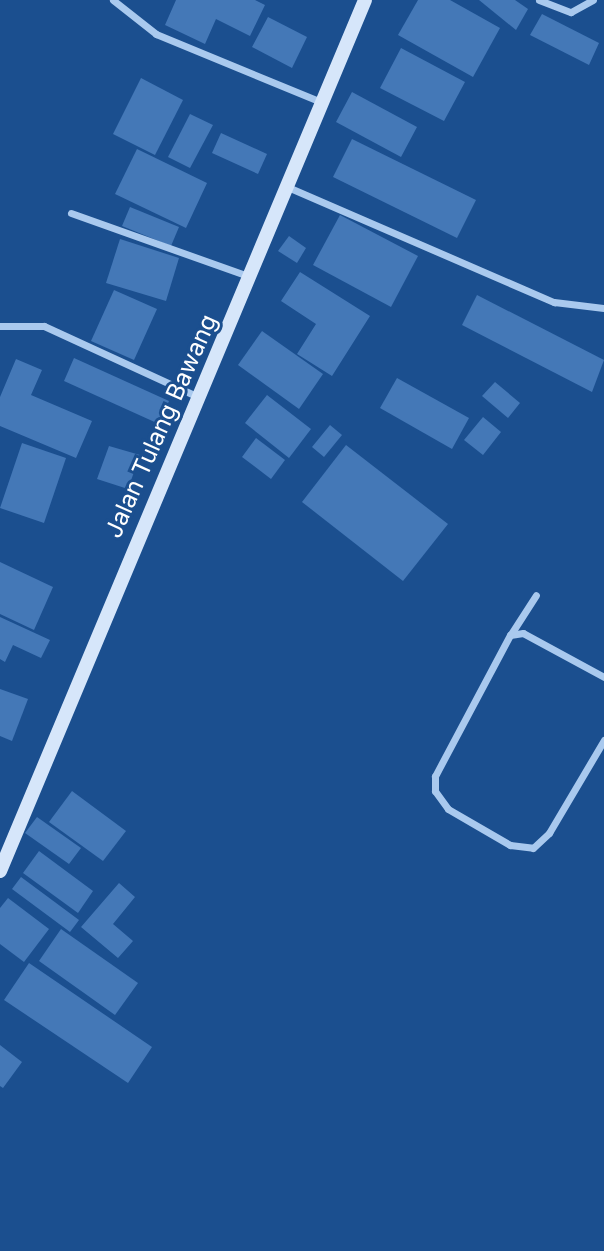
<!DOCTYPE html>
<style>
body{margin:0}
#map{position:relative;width:604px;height:1251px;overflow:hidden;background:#1b4f8f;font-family:Inter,sans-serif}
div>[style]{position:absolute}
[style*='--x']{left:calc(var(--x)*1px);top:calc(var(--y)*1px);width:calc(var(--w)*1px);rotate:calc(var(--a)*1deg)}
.building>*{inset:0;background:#4478b7}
.street>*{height:7px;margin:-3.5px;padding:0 3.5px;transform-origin:3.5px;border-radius:3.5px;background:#a9c9ee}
.secondary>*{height:14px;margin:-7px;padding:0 7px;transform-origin:7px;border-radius:7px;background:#d6e6fa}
span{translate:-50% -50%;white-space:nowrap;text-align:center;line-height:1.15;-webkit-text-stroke:6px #1b4f8f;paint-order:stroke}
.street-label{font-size:24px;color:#fff}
</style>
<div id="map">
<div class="building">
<i style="clip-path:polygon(176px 0,255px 0,265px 5px,250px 36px,216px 19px,205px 44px,165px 25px)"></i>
<i style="clip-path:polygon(418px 0,450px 0,500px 28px,473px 77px,398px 35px)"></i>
<i style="clip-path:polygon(479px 0,515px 0,528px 9px,516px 30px)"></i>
<i style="clip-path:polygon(542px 14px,599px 43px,589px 65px,530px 35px)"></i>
<i style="clip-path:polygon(268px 17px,307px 37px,292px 68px,252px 47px)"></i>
<i style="clip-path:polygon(401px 48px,465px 82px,444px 121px,380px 88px)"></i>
<i style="clip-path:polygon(141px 78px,183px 100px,155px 155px,113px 134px)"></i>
<i style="clip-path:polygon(352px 92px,417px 127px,401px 157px,336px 122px)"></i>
<i style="clip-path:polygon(190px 114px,213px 125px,190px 168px,168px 157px)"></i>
<i style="clip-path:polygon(221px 133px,267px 154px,258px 174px,212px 153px)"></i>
<i style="clip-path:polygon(352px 139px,476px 200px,457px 238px,333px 177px)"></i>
<i style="clip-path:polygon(137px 149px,207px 183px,186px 228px,115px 194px)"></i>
<i style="clip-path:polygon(130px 207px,179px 227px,171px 246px,122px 226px)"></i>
<i style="clip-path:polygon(340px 215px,418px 256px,391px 307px,313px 265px)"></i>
<i style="clip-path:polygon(289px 236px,306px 248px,297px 263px,278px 251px)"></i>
<i style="clip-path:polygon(120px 239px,179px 258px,166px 301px,106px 283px)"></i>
<i style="clip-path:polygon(300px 272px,370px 316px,332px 376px,297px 354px,316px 324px,281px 301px)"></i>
<i style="clip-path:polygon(114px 290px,157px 309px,134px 360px,91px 341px)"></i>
<i style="clip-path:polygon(477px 295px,604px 360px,592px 392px,462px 325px)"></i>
<i style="clip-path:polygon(262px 331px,323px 374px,299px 409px,238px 365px)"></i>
<i style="clip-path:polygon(74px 358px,169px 401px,159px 424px,64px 381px)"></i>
<i style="clip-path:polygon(16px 359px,42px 370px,31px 395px,92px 421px,76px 458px,0 426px,0 397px)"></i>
<i style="clip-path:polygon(397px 378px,469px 418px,452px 449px,380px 408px)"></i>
<i style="clip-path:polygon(495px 382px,520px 403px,508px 418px,482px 396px)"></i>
<i style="clip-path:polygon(267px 395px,311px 429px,289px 458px,245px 423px)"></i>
<i style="clip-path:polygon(483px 417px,501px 432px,483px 455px,464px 440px)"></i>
<i style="clip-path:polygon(330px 425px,342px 435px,324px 457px,312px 447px)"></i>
<i style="clip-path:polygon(256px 438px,285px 460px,271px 479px,242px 457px)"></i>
<i style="clip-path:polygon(22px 443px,66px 458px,44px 523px,0 508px)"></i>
<i style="clip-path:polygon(346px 445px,448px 524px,403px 581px,302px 502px)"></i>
<i style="clip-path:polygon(109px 446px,140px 455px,128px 489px,97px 479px)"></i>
<i style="clip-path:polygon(0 562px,53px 587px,34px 630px,0 614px)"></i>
<i style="clip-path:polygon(0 617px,50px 640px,41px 658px,13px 645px,5px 662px,0 659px)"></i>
<i style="clip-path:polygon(0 689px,28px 699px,12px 741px,0 736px)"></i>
<i style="clip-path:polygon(72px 791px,126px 831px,103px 861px,49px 822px)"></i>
<i style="clip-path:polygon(37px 817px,81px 848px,69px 864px,25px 833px)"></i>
<i style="clip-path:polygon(39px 851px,93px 891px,78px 913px,23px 873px)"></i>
<i style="clip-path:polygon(21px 877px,79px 920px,70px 932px,12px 889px)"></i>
<i style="clip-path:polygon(119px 883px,135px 897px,113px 924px,133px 941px,118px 958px,81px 927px)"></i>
<i style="clip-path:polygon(8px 898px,49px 929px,24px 962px,0 944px,0 908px)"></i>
<i style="clip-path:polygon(61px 929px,138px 983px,115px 1015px,39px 961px)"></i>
<i style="clip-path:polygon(29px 963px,152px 1047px,128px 1083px,4px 1000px)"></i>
<i style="clip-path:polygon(0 1045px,22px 1062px,3px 1088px,0 1086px)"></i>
</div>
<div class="street">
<i style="--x:113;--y:0;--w:55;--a:38.3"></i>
<i style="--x:156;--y:34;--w:178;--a:22.4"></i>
<i style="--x:539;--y:0;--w:34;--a:21"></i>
<i style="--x:571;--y:12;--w:25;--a:-29"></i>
<i style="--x:290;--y:188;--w:288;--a:23.4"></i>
<i style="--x:554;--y:302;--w:50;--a:6.8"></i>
<i style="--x:71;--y:213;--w:191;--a:19.6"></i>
<i style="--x:0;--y:326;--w:44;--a:0"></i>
<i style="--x:44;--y:326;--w:167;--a:24.7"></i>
<i style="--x:511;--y:634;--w:46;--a:-57.3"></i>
<i style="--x:604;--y:677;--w:92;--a:-151.5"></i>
<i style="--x:523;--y:633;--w:13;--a:171"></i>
<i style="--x:510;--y:635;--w:160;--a:118"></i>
<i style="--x:435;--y:776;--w:15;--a:90"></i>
<i style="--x:435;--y:791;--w:22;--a:54"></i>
<i style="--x:448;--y:809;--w:72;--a:30.1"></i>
<i style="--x:510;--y:845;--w:23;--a:7"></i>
<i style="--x:533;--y:848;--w:22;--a:-43"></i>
<i style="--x:549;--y:833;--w:108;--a:-59.4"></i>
</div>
<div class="secondary">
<i style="--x:0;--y:871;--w:944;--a:-67.26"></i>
</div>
<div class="street-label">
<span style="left:161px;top:426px;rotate:-66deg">Jalan Tulang Bawang</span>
</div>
</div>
